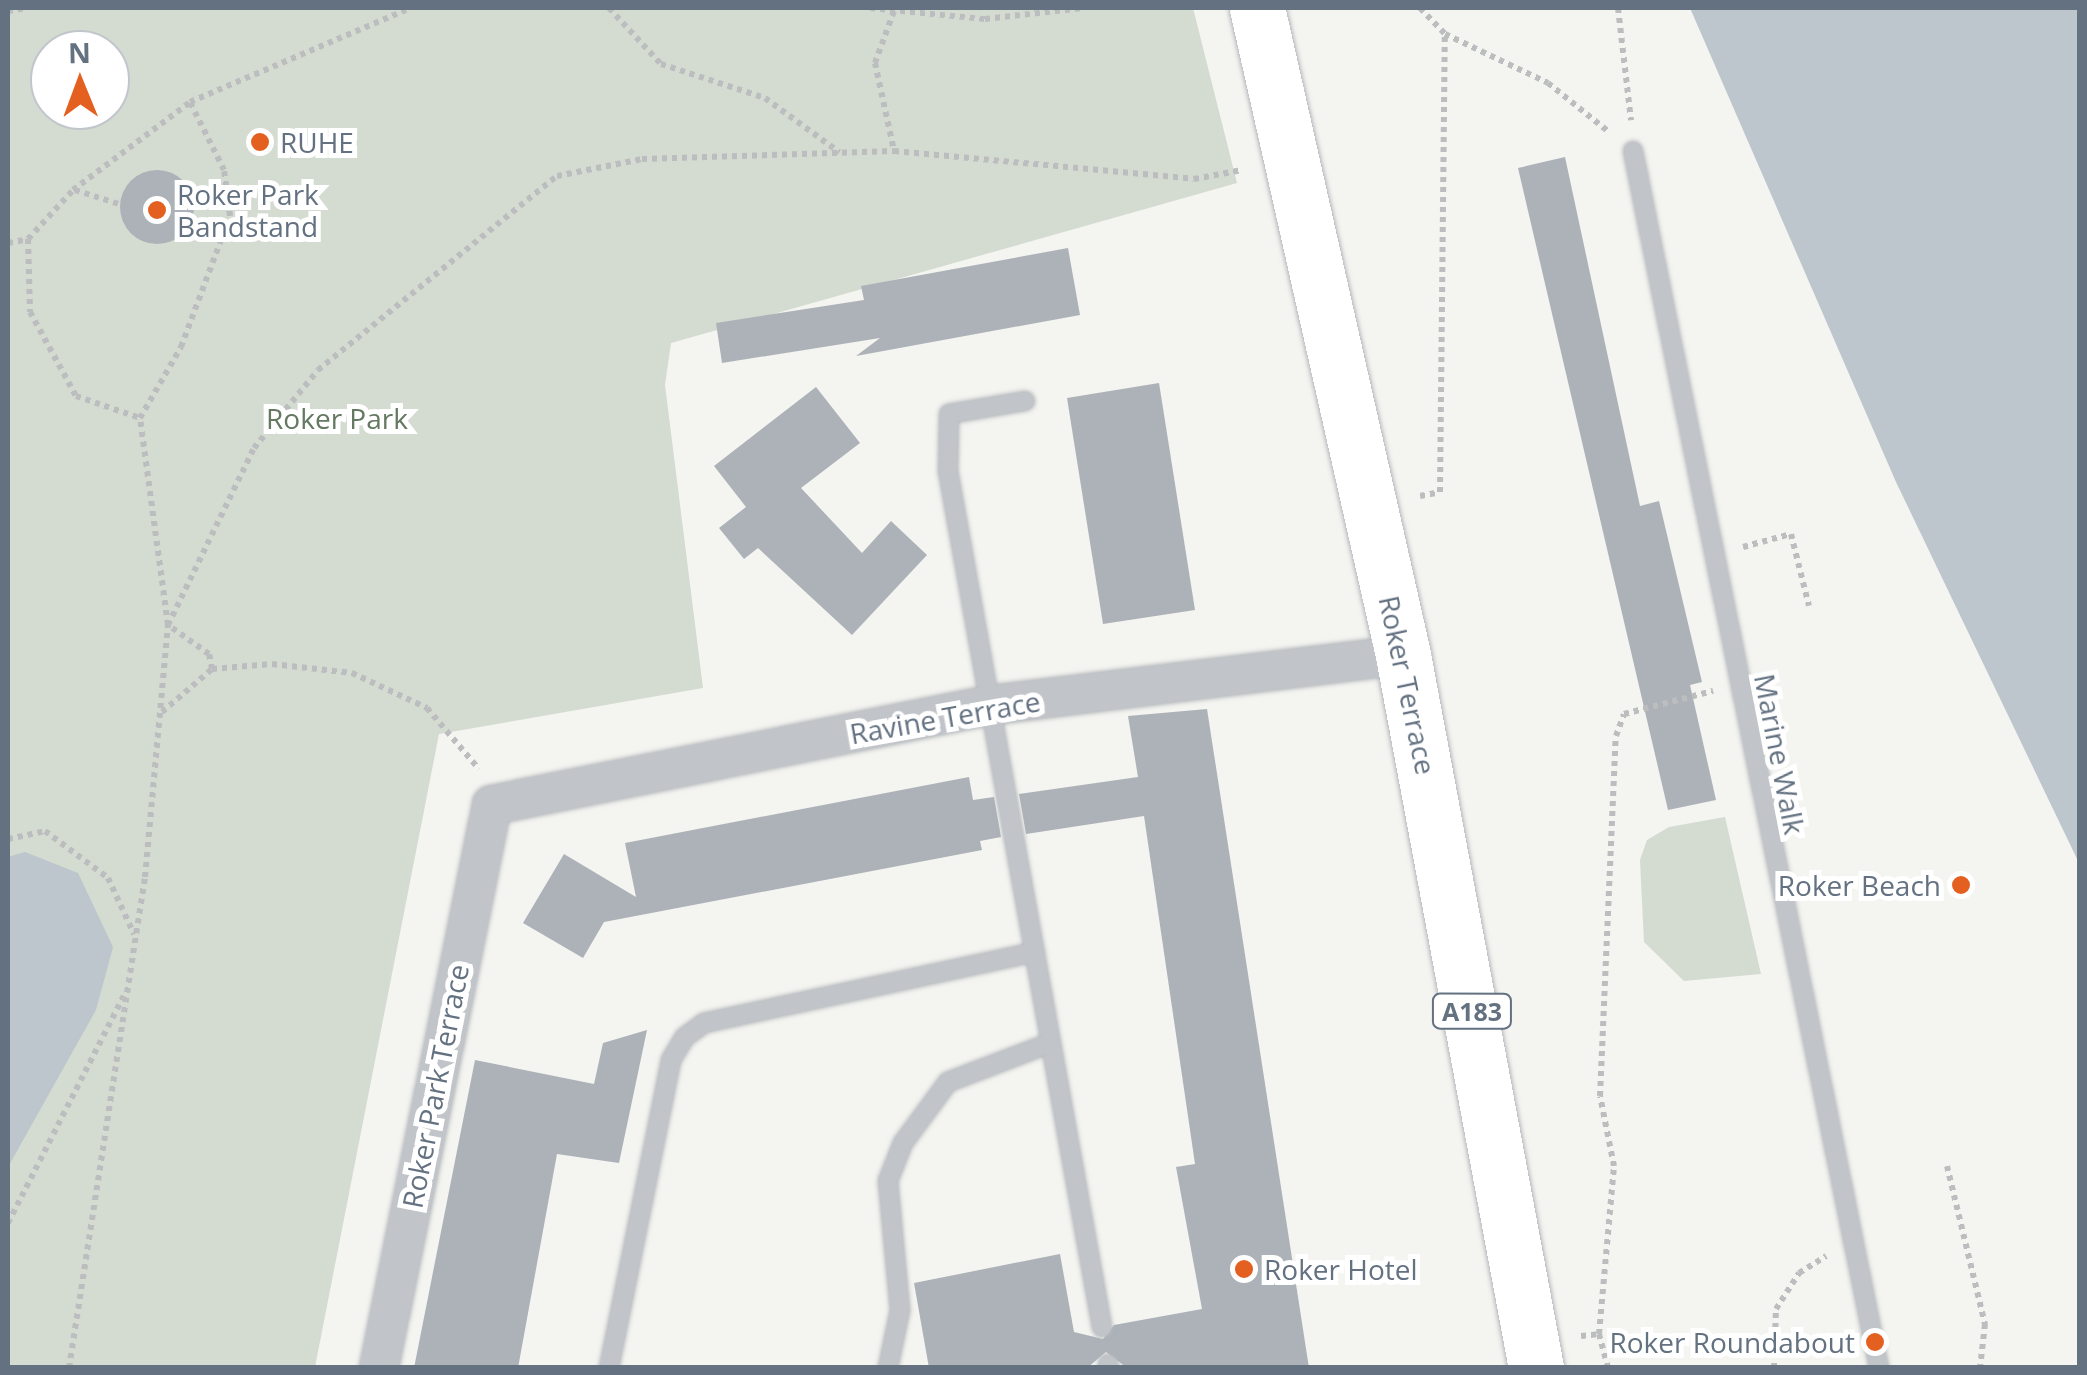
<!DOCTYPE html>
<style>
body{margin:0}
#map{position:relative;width:2087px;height:1375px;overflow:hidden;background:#f4f4f0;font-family:"Open Sans",sans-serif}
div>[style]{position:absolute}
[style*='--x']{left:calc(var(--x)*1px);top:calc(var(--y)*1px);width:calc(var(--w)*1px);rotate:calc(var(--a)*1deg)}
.green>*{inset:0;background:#d4dbd1}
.water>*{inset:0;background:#bcc6cc}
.building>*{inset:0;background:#acb2b8}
.round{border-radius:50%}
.path>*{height:6px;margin-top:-3px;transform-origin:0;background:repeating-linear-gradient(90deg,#bbbdbf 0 5px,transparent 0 10px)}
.roads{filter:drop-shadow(0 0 2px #b4b8bc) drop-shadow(0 0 2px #b4b8bc)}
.lane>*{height:18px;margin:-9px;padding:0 9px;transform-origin:9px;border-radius:9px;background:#c1c4c8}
.street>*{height:38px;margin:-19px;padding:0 19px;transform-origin:19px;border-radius:19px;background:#c1c4c8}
.primary>*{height:55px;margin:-27.5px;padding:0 27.5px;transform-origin:27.5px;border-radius:27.5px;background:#fff}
.path-bridge>*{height:6px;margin-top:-3px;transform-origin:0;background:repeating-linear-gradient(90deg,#bbbdbf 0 5px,transparent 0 10px)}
.dots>*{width:28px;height:28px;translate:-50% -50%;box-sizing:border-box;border:5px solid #fff;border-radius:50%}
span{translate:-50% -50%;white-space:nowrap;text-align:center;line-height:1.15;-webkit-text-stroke:10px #fff;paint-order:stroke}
.shield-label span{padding:2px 8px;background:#fff;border:2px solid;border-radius:8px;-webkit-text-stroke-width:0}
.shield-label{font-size:25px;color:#637181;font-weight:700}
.poi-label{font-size:28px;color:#637181}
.left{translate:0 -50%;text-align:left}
.right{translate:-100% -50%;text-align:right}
.park-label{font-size:28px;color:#647862}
.street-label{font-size:28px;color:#637181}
.frame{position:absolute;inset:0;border:10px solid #637181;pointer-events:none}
.north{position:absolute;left:30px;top:30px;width:100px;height:100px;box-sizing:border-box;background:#fff;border:2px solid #c1c6cd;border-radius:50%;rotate:359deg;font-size:28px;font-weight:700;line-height:40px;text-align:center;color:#637181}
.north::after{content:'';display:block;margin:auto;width:35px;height:45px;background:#e46020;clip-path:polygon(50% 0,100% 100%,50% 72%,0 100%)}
</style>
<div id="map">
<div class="green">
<i style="clip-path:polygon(evenodd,8px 8px,1193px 8px,1237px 183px,671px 343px,665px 385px,703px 688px,439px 734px,315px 1367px,8px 1368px,8px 8px,50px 50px,110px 50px,110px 110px,50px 110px,50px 50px)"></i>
<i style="clip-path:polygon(1725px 817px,1761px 974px,1684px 981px,1644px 942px,1640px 860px,1647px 840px,1669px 827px)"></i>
</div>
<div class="water">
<i style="clip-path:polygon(1690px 8px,2079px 8px,2079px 863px,1896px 482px)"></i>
<i style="clip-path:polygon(25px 852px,78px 873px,113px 947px,96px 1010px,8px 1167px,8px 857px)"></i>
</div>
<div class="building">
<i style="clip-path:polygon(1565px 157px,1640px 506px,1659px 501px,1702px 682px,1690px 685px,1716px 800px,1668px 810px,1518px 168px)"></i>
<i class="round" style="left:120px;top:170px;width:74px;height:74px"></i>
<i style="clip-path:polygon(1068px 248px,1080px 315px,856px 356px,880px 338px,722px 363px,716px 323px,864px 300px,861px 286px)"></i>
<i style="clip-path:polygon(1159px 383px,1195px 610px,1103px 624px,1067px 398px)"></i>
<i style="clip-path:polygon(816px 387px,860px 443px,801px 488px,862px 553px,891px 521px,927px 555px,852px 635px,758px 548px,744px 559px,719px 528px,746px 507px,714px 466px)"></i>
<i style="clip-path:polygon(1207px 709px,1309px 1368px,1127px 1368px,1106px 1352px,1087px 1368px,929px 1368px,914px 1283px,1060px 1254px,1074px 1332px,1103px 1339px,1114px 1325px,1202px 1309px,1176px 1167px,1195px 1164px,1144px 816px,1026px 834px,1019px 794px,1138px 777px,1128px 716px)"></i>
<i style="clip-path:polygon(969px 777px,973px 800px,994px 797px,1001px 837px,980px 841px,982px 850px,604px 922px,583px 958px,523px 923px,564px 854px,636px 897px,625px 843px)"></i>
<i style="clip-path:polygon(647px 1030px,619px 1163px,557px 1154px,518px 1368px,414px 1368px,475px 1060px,594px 1084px,603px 1043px)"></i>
</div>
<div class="path">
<i style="--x:609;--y:8;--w:76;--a:47.1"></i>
<i style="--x:661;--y:64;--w:109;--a:18.1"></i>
<i style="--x:765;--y:98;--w:92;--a:36.1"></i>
<i style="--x:870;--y:8;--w:116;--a:5.5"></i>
<i style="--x:985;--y:19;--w:99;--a:-6.4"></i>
<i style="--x:1420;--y:8;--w:36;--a:46"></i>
<i style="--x:1445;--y:34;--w:114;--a:25.4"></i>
<i style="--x:1548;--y:83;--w:78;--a:38.8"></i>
<i style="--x:1618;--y:8;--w:113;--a:83.4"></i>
<i style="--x:8;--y:11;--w:20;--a:-9"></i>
<i style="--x:875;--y:63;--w:90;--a:77.8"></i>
<i style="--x:75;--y:190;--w:46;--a:17.7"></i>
<i style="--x:28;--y:239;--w:73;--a:88.4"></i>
<i style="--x:30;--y:312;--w:96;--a:61.3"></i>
<i style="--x:76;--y:396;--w:68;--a:19"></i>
<i style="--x:8;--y:243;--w:20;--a:-11"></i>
<i style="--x:28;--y:239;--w:67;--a:-47.4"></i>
<i style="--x:73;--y:190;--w:146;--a:-36.9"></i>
<i style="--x:190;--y:102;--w:239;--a:-23.1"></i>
<i style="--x:1420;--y:496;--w:20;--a:-11"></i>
<i style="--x:1440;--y:492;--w:458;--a:-89.4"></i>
<i style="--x:1743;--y:547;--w:50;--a:-15.2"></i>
<i style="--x:1791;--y:534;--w:74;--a:76"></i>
<i style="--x:212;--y:669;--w:60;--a:-4.8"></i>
<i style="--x:272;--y:664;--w:81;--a:6.4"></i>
<i style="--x:352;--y:673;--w:83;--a:25"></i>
<i style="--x:427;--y:708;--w:80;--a:49.6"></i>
<i style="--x:162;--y:712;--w:66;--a:-40.7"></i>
<i style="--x:212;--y:669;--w:15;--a:-101"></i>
<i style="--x:209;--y:654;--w:50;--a:-144.7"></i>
<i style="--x:168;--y:625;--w:209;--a:-97.7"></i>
<i style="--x:140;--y:418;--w:82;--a:-60"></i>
<i style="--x:181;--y:347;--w:140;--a:-69.5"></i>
<i style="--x:230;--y:216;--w:46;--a:-97.4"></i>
<i style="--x:224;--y:170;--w:76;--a:-116.6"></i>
<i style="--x:8;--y:839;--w:38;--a:-12"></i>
<i style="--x:45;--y:831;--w:79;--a:36.7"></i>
<i style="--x:108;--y:878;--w:62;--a:65.1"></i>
<i style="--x:1947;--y:1166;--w:163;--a:76.5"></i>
<i style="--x:1985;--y:1324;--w:44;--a:96.5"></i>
<i style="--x:8;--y:1223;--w:260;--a:-63"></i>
<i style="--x:1599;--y:1334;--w:169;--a:-84.9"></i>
<i style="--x:1614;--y:1166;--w:71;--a:-101.3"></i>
<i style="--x:1600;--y:1096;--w:360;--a:-87.5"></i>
<i style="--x:1616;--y:736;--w:23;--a:-70"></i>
<i style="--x:1624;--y:714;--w:92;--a:-14.5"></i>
<i style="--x:1581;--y:1336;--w:18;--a:-6"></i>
<i style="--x:1599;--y:1334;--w:35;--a:75"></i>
<i style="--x:69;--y:1368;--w:497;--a:-81.2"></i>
<i style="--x:145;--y:877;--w:253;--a:-84.8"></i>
<i style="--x:168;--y:625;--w:197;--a:-64.1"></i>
<i style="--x:254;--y:448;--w:101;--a:-50.6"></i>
<i style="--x:318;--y:370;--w:308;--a:-39.1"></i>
<i style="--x:557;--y:176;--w:87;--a:-11.3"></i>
<i style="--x:642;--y:159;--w:252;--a:-1.8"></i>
<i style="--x:894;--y:151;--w:301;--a:5.3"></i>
<i style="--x:1194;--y:179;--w:49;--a:-10.6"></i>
<i style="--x:1774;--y:1368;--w:59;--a:-88.1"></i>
<i style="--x:1776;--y:1309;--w:43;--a:-57.4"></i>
<i style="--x:1799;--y:1273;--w:32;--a:-32"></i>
</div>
<div class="roads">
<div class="lane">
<i style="--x:1633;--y:151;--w:1242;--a:78.57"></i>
<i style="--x:1025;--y:401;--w:77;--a:170.3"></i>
<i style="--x:949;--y:414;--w:57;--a:91"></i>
<i style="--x:948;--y:471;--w:870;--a:79.8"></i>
<i style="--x:1108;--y:1364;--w:4;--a:76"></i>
<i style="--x:609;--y:1368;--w:314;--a:-78.6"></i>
<i style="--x:671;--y:1060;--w:27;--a:-59"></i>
<i style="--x:685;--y:1037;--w:24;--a:-36"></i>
<i style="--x:704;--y:1023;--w:338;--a:-12.1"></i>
<i style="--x:888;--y:1368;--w:59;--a:-78.3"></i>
<i style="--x:900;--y:1310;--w:130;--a:-95.3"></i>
<i style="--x:888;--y:1181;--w:41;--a:-68.5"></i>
<i style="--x:903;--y:1143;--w:76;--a:-53.6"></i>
<i style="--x:948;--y:1082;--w:109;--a:-20.9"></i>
</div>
<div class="street">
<i style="--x:379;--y:1368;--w:574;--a:-78.65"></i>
<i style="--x:492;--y:805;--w:508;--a:-11.35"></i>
<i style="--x:990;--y:705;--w:416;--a:-6.9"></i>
</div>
<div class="primary">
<i style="--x:1257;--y:8;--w:663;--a:77.28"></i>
<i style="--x:1403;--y:655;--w:725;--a:79.43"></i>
</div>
</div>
<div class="path-bridge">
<i style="--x:875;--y:63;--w:59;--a:-70"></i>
</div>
<div class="dots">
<i style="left:260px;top:142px;background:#e46020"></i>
<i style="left:157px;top:210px;background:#e46020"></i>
<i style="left:1961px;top:885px;background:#e46020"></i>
<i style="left:1244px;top:1269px;background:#e46020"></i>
<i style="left:1875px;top:1342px;background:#e46020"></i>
</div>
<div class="shield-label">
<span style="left:1472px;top:1011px">A183</span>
</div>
<div class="poi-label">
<span class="left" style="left:280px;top:142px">RUHE</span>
<span class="left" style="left:177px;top:210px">Roker Park<br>Bandstand</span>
<span class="right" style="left:1941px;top:885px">Roker Beach</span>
<span class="left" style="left:1264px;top:1269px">Roker Hotel</span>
<span class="right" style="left:1855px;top:1342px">Roker Roundabout</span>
</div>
<div class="park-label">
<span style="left:337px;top:418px">Roker Park</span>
</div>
<div class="street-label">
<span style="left:1408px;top:685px;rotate:78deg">Roker Terrace</span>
<span style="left:945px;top:717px;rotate:-10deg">Ravine Terrace</span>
<span style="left:1780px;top:754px;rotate:79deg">Marine Walk</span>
<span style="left:435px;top:1086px;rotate:-79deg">Roker Park Terrace</span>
</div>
<div class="frame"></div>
<div class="north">N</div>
</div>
